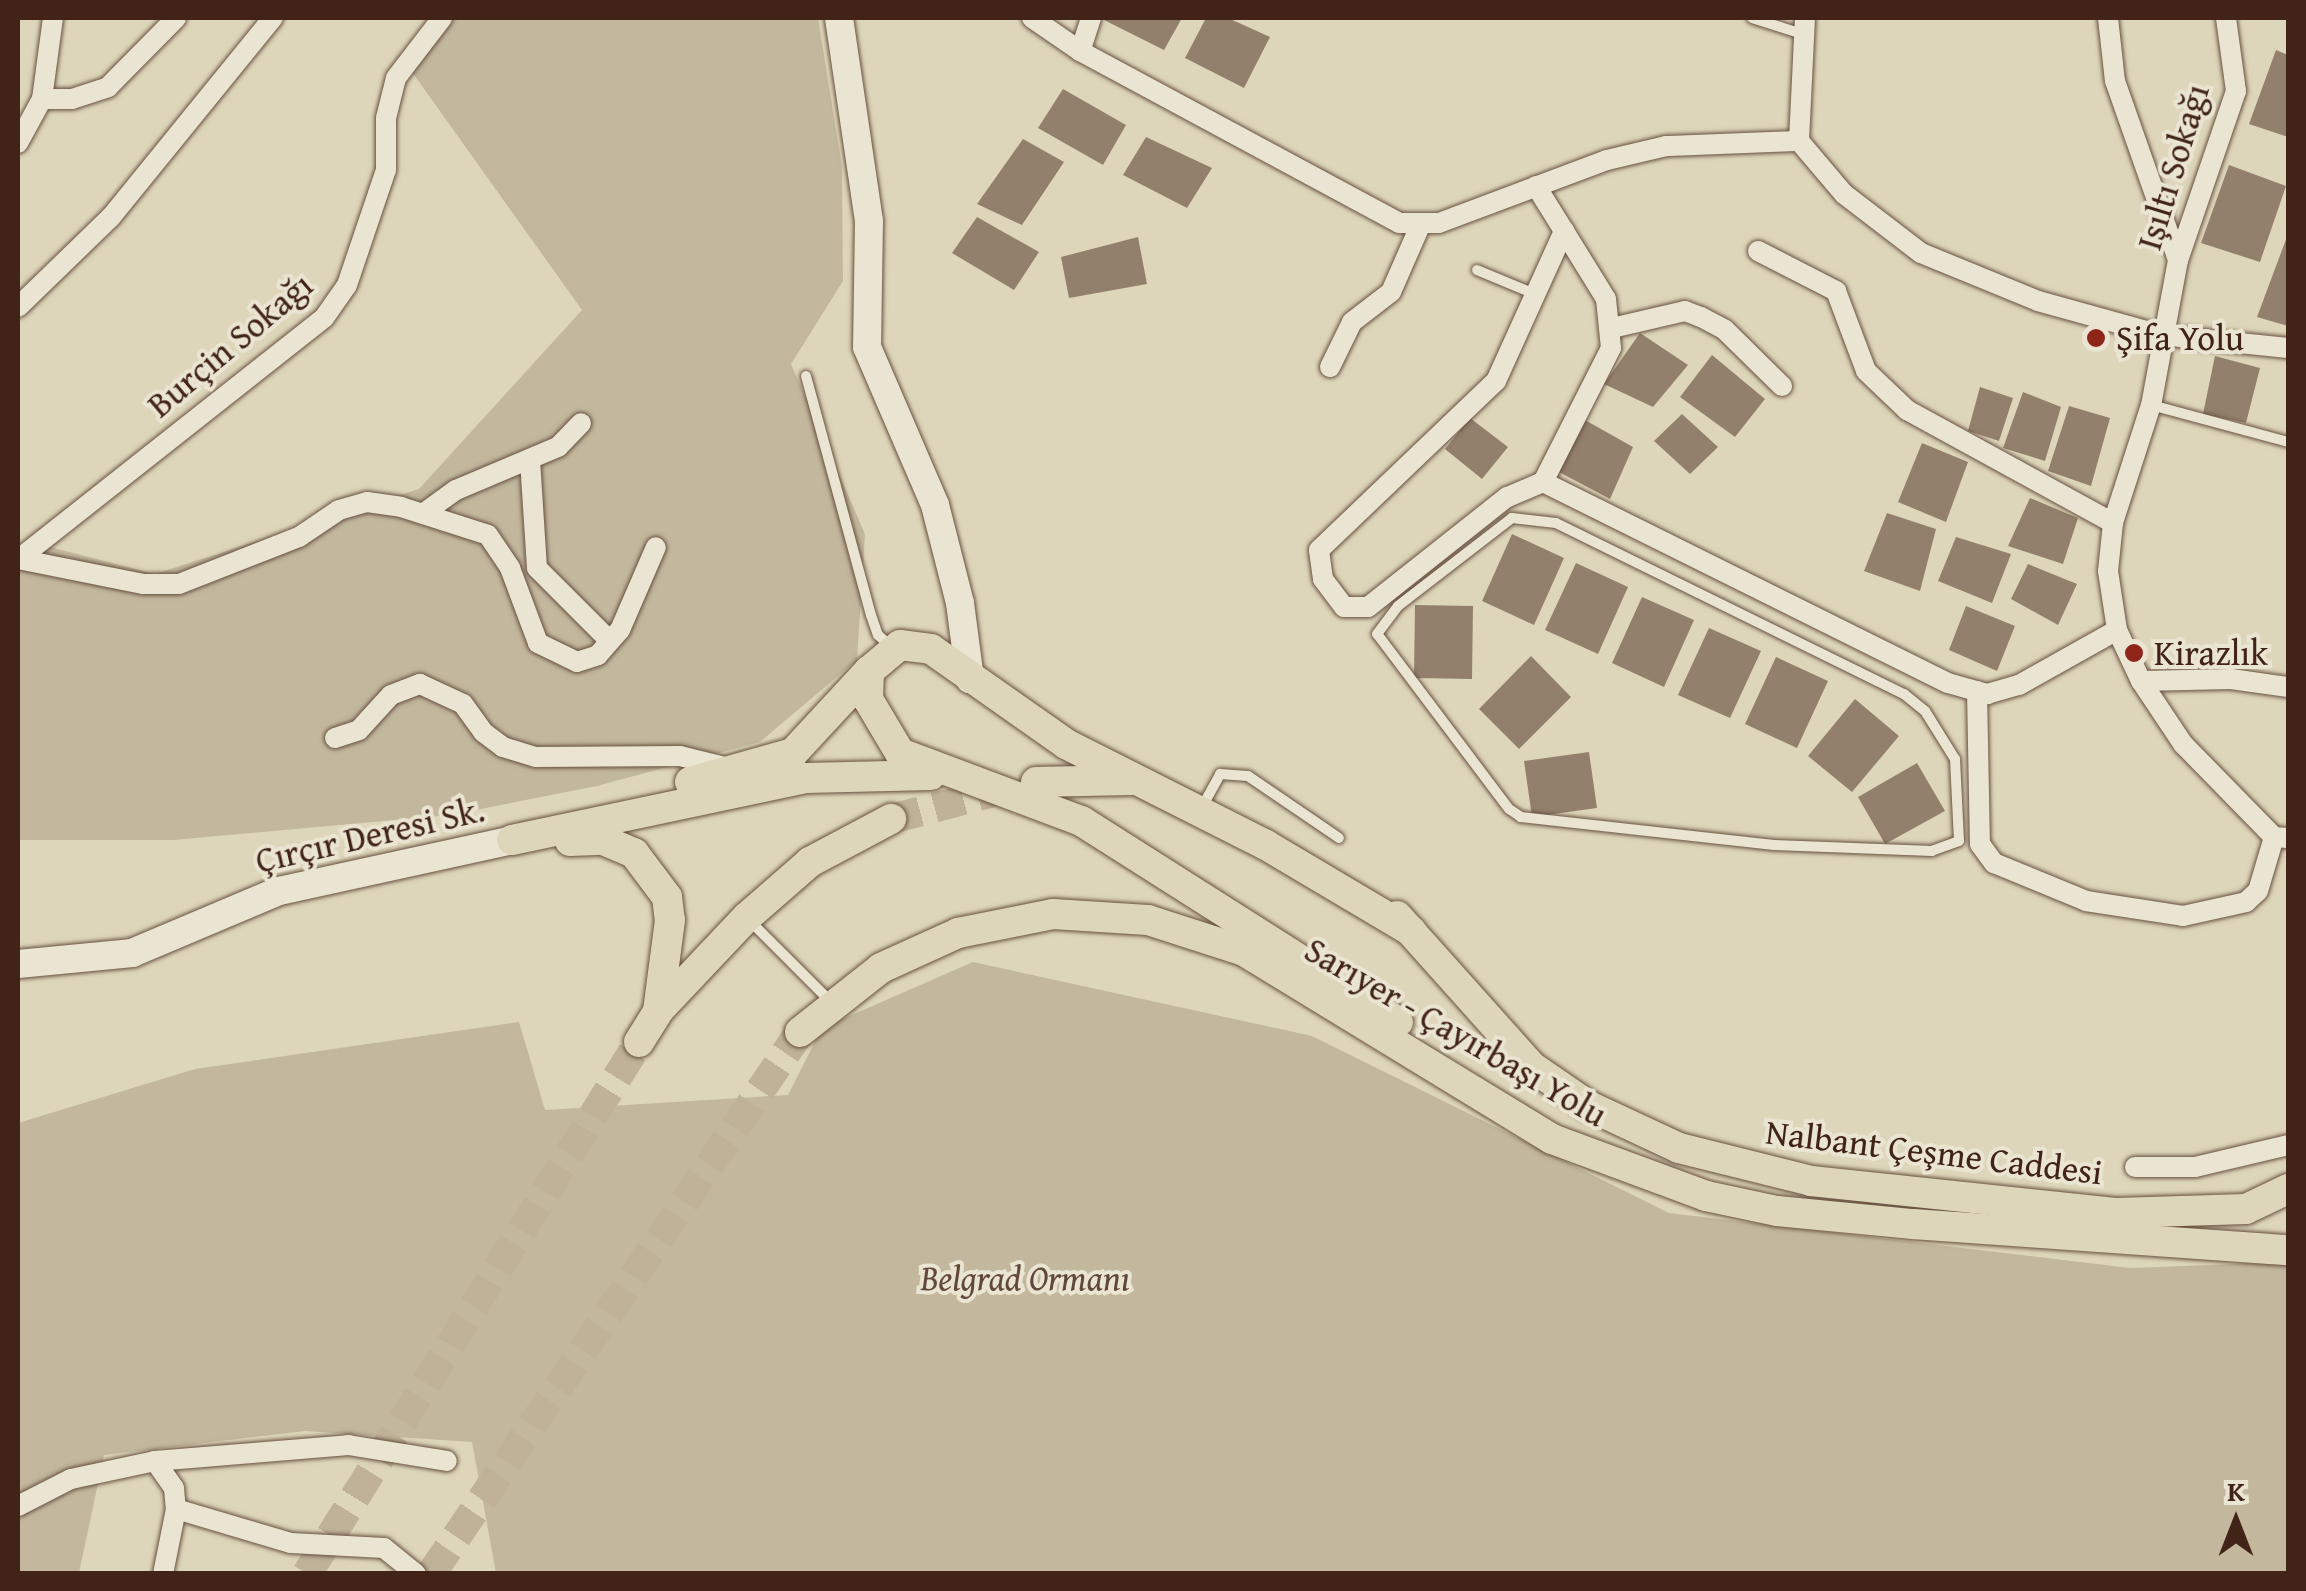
<!DOCTYPE html>
<meta charset="utf-8">
<style>
body{margin:0}
#map{position:relative;width:2306px;height:1591px;overflow:hidden;background:#ded6ba;font-family:"Gentium Book Plus",serif}
div>[style]{position:absolute}
[style*='--x']{left:calc(var(--x)*1px);top:calc(var(--y)*1px);width:calc(var(--w)*1px);rotate:calc(var(--a)*1deg)}
.green>*{inset:0;background:#c3b89e}
.building>*{inset:0;background:#93806c}
.primary-tunnel>*{height:30px;margin-top:-15px;transform-origin:0;background:repeating-linear-gradient(90deg,#bfb299 0 30px,transparent 0 45px)}
.roads{filter:drop-shadow(0 0 2px #685040) drop-shadow(0 0 2px #685040)}
.lane>*{height:10px;margin:-5px;padding:0 5px;transform-origin:5px;border-radius:5px;background:#eae4d2}
.street>*{height:20px;margin:-10px;padding:0 10px;transform-origin:10px;border-radius:10px;background:#eae4d2}
.secondary>*{height:28px;margin:-14px;padding:0 14px;transform-origin:14px;border-radius:14px;background:#eae4d2}
.primary>*{height:30px;margin:-15px;padding:0 15px;transform-origin:15px;border-radius:15px;background:#ded6ba}
.dots>*{width:28px;height:28px;translate:-50% -50%;box-sizing:border-box;border:5px solid #eae4d2;border-radius:50%}
span{translate:-50% -50%;white-space:nowrap;text-align:center;line-height:1.15;-webkit-text-stroke:8px #eae4d2;paint-order:stroke}
.street-label{font-size:35px;color:#412317}
.poi-label{font-size:35px;color:#412317}
.left{translate:0 -50%;text-align:left}
.park-label{font-size:35px;color:#624839;font-style:italic}
.frame{position:absolute;inset:0;border:20px solid #412317;pointer-events:none}
.north{position:absolute;left:2186px;top:1471px;width:100px;height:100px;-webkit-text-stroke:8px #eae4d2;paint-order:stroke;rotate:0deg;font-size:28px;font-weight:700;line-height:40px;text-align:center;color:#412317}
.north::after{content:'';display:block;margin:auto;width:35px;height:45px;background:#412317;clip-path:polygon(50% 0,100% 100%,50% 72%,0 100%)}
</style>
<div id="map">
<div class="green">
<i style="clip-path:polygon(434px 18px,818px 18px,842px 167px,843px 281px,791px 364px,865px 534px,857px 660px,760px 742px,597px 786px,450px 815px,174px 840px,18px 840px,18px 552px,50px 547px,155px 574px,419px 489px,582px 310px,412px 72px)"></i>
<i style="clip-path:polygon(973px 962px,1312px 1036px,1669px 1213px,2130px 1268px,2288px 1262px,2288px 1573px,496px 1573px,472px 1442px,305px 1431px,104px 1455px,79px 1573px,18px 1574px,18px 1123px,195px 1069px,519px 1022px,545px 1110px,788px 1095px,822px 1028px)"></i>
</div>
<div class="building">
<i style="clip-path:polygon(1100px 18px,1182px 18px,1164px 50px)"></i>
<i style="clip-path:polygon(1206px 18px,1228px 18px,1270px 37px,1244px 88px,1185px 58px)"></i>
<i style="clip-path:polygon(2276px 50px,2288px 55px,2288px 137px,2249px 124px)"></i>
<i style="clip-path:polygon(1063px 89px,1126px 125px,1103px 165px,1038px 128px)"></i>
<i style="clip-path:polygon(1146px 137px,1212px 168px,1187px 208px,1123px 175px)"></i>
<i style="clip-path:polygon(1023px 139px,1064px 162px,1022px 225px,977px 204px)"></i>
<i style="clip-path:polygon(2229px 165px,2286px 186px,2260px 262px,2201px 243px)"></i>
<i style="clip-path:polygon(977px 217px,1039px 252px,1014px 290px,952px 253px)"></i>
<i style="clip-path:polygon(2288px 234px,2288px 326px,2257px 317px)"></i>
<i style="clip-path:polygon(1138px 237px,1147px 284px,1069px 298px,1061px 257px)"></i>
<i style="clip-path:polygon(1640px 333px,1688px 365px,1653px 407px,1604px 384px)"></i>
<i style="clip-path:polygon(1712px 355px,1765px 399px,1735px 437px,1680px 397px)"></i>
<i style="clip-path:polygon(2215px 356px,2260px 368px,2246px 423px,2203px 414px)"></i>
<i style="clip-path:polygon(1980px 387px,2013px 398px,1999px 441px,1968px 431px)"></i>
<i style="clip-path:polygon(2023px 392px,2061px 407px,2045px 461px,2003px 448px)"></i>
<i style="clip-path:polygon(2069px 406px,2110px 418px,2091px 486px,2048px 471px)"></i>
<i style="clip-path:polygon(1682px 414px,1718px 447px,1690px 474px,1654px 441px)"></i>
<i style="clip-path:polygon(1470px 418px,1508px 447px,1482px 479px,1445px 449px)"></i>
<i style="clip-path:polygon(1585px 420px,1633px 447px,1610px 499px,1559px 472px)"></i>
<i style="clip-path:polygon(1922px 443px,1968px 462px,1946px 522px,1898px 502px)"></i>
<i style="clip-path:polygon(2030px 498px,2078px 518px,2063px 564px,2008px 546px)"></i>
<i style="clip-path:polygon(1887px 513px,1936px 529px,1920px 591px,1864px 571px)"></i>
<i style="clip-path:polygon(1512px 534px,1564px 558px,1534px 625px,1482px 601px)"></i>
<i style="clip-path:polygon(1956px 537px,2011px 554px,1992px 603px,1938px 581px)"></i>
<i style="clip-path:polygon(1576px 563px,1628px 587px,1598px 654px,1545px 630px)"></i>
<i style="clip-path:polygon(2028px 564px,2077px 584px,2058px 625px,2011px 599px)"></i>
<i style="clip-path:polygon(1642px 597px,1694px 620px,1664px 687px,1612px 663px)"></i>
<i style="clip-path:polygon(1415px 605px,1473px 606px,1472px 679px,1414px 678px)"></i>
<i style="clip-path:polygon(1966px 606px,2015px 626px,1997px 671px,1949px 650px)"></i>
<i style="clip-path:polygon(1709px 628px,1761px 651px,1730px 718px,1678px 695px)"></i>
<i style="clip-path:polygon(1531px 656px,1571px 697px,1519px 749px,1479px 709px)"></i>
<i style="clip-path:polygon(1776px 657px,1828px 681px,1797px 748px,1745px 724px)"></i>
<i style="clip-path:polygon(1855px 699px,1899px 736px,1852px 792px,1808px 756px)"></i>
<i style="clip-path:polygon(1589px 752px,1597px 808px,1532px 817px,1524px 761px)"></i>
<i style="clip-path:polygon(1917px 763px,1945px 811px,1885px 844px,1858px 797px)"></i>
</div>
<div class="primary-tunnel">
<i style="--x:891;--y:819;--w:122;--a:-14.7"></i>
<i style="--x:307;--y:1574;--w:627;--a:-58.03"></i>
<i style="--x:431;--y:1574;--w:656;--a:-55.75"></i>
</div>
<div class="roads">
<div class="lane">
<i style="--x:1752;--y:18;--w:52;--a:17.7"></i>
<i style="--x:1477;--y:270;--w:63;--a:22.5"></i>
<i style="--x:806;--y:376;--w:248;--a:74.8"></i>
<i style="--x:871;--y:615;--w:21;--a:71"></i>
<i style="--x:878;--y:635;--w:20;--a:41"></i>
<i style="--x:2151;--y:405;--w:142;--a:15.1"></i>
<i style="--x:1512;--y:518;--w:44;--a:6.5"></i>
<i style="--x:1556;--y:523;--w:388;--a:26.2"></i>
<i style="--x:1904;--y:694;--w:27;--a:39"></i>
<i style="--x:1925;--y:711;--w:57;--a:58"></i>
<i style="--x:1955;--y:759;--w:82;--a:87.2"></i>
<i style="--x:1959;--y:841;--w:29;--a:160"></i>
<i style="--x:1932;--y:851;--w:158;--a:-177.8"></i>
<i style="--x:1774;--y:845;--w:255;--a:-173.7"></i>
<i style="--x:1521;--y:817;--w:14;--a:-146"></i>
<i style="--x:1509;--y:809;--w:219;--a:-127"></i>
<i style="--x:1377;--y:634;--w:35;--a:-53"></i>
<i style="--x:1398;--y:606;--w:144;--a:-37.7"></i>
<i style="--x:1202;--y:807;--w:38;--a:-61"></i>
<i style="--x:1220;--y:774;--w:28;--a:4"></i>
<i style="--x:1248;--y:776;--w:110;--a:34.3"></i>
<i style="--x:747;--y:918;--w:119;--a:45"></i>
</div>
<div class="street">
<i style="--x:1032;--y:18;--w:58;--a:34.5"></i>
<i style="--x:1091;--y:18;--w:35;--a:108"></i>
<i style="--x:1080;--y:51;--w:362;--a:28.3"></i>
<i style="--x:1399;--y:223;--w:40;--a:0"></i>
<i style="--x:1439;--y:223;--w:179;--a:-20.6"></i>
<i style="--x:1607;--y:160;--w:61;--a:-13.3"></i>
<i style="--x:1666;--y:146;--w:133;--a:-2.2"></i>
<i style="--x:1805;--y:18;--w:123;--a:92.8"></i>
<i style="--x:1799;--y:141;--w:70;--a:49.7"></i>
<i style="--x:1844;--y:194;--w:97;--a:37.5"></i>
<i style="--x:1921;--y:253;--w:126;--a:22.3"></i>
<i style="--x:2038;--y:301;--w:128;--a:15.5"></i>
<i style="--x:2161;--y:335;--w:128;--a:5.8"></i>
<i style="--x:2108;--y:18;--w:63;--a:83.7"></i>
<i style="--x:2115;--y:81;--w:190;--a:70.6"></i>
<i style="--x:2226;--y:18;--w:74;--a:82.2"></i>
<i style="--x:2236;--y:91;--w:179;--a:108.9"></i>
<i style="--x:2178;--y:260;--w:147;--a:100.5"></i>
<i style="--x:2151;--y:405;--w:124;--a:107.9"></i>
<i style="--x:2113;--y:523;--w:48;--a:95.9"></i>
<i style="--x:2108;--y:571;--w:60;--a:81.3"></i>
<i style="--x:2117;--y:630;--w:56;--a:64.8"></i>
<i style="--x:2141;--y:681;--w:76;--a:56.3"></i>
<i style="--x:2183;--y:744;--w:130;--a:45.6"></i>
<i style="--x:2274;--y:837;--w:14;--a:4"></i>
<i style="--x:42;--y:99;--w:30;--a:0"></i>
<i style="--x:72;--y:99;--w:38;--a:-18"></i>
<i style="--x:108;--y:87;--w:97;--a:-45.4"></i>
<i style="--x:18;--y:143;--w:50;--a:-61.4"></i>
<i style="--x:42;--y:99;--w:82;--a:-82.3"></i>
<i style="--x:1536;--y:186;--w:53;--a:58.1"></i>
<i style="--x:1564;--y:231;--w:80;--a:58.3"></i>
<i style="--x:1606;--y:299;--w:49;--a:84.2"></i>
<i style="--x:1611;--y:348;--w:150;--a:116.9"></i>
<i style="--x:1543;--y:482;--w:39;--a:157"></i>
<i style="--x:1507;--y:497;--w:177;--a:141.6"></i>
<i style="--x:1368;--y:607;--w:24;--a:180"></i>
<i style="--x:1344;--y:607;--w:35;--a:-127"></i>
<i style="--x:1323;--y:579;--w:29;--a:-98"></i>
<i style="--x:1319;--y:550;--w:245;--a:-43.7"></i>
<i style="--x:1496;--y:381;--w:165;--a:-65.6"></i>
<i style="--x:1758;--y:251;--w:88;--a:27.1"></i>
<i style="--x:1836;--y:291;--w:85;--a:69.4"></i>
<i style="--x:1866;--y:371;--w:57;--a:43.6"></i>
<i style="--x:1907;--y:410;--w:235;--a:28.7"></i>
<i style="--x:18;--y:307;--w:129;--a:-44.1"></i>
<i style="--x:111;--y:217;--w:257;--a:-50.9"></i>
<i style="--x:1612;--y:328;--w:75;--a:-13.1"></i>
<i style="--x:1685;--y:311;--w:17;--a:21"></i>
<i style="--x:1701;--y:317;--w:27;--a:28"></i>
<i style="--x:1725;--y:330;--w:80;--a:44.5"></i>
<i style="--x:1330;--y:367;--w:50;--a:-63.9"></i>
<i style="--x:1352;--y:322;--w:49;--a:-37.6"></i>
<i style="--x:1391;--y:292;--w:72;--a:-66.3"></i>
<i style="--x:530;--y:460;--w:108;--a:86.3"></i>
<i style="--x:537;--y:568;--w:103;--a:45"></i>
<i style="--x:1543;--y:482;--w:452;--a:26.4"></i>
<i style="--x:1948;--y:683;--w:41;--a:15.8"></i>
<i style="--x:1987;--y:694;--w:33;--a:-16"></i>
<i style="--x:2019;--y:685;--w:112;--a:-29.3"></i>
<i style="--x:424;--y:513;--w:39;--a:-36"></i>
<i style="--x:456;--y:490;--w:111;--a:-22.9"></i>
<i style="--x:558;--y:447;--w:33;--a:-46"></i>
<i style="--x:20;--y:558;--w:387;--a:-38.3"></i>
<i style="--x:324;--y:318;--w:40;--a:-55.1"></i>
<i style="--x:347;--y:285;--w:121;--a:-71.3"></i>
<i style="--x:386;--y:170;--w:52;--a:-90"></i>
<i style="--x:386;--y:118;--w:41;--a:-76"></i>
<i style="--x:396;--y:78;--w:76;--a:-52.5"></i>
<i style="--x:18;--y:559;--w:127;--a:11.3"></i>
<i style="--x:143;--y:584;--w:36;--a:0"></i>
<i style="--x:179;--y:584;--w:129;--a:-21.4"></i>
<i style="--x:299;--y:537;--w:48;--a:-34"></i>
<i style="--x:339;--y:510;--w:29;--a:-16"></i>
<i style="--x:367;--y:502;--w:34;--a:8"></i>
<i style="--x:401;--y:507;--w:91;--a:17.8"></i>
<i style="--x:488;--y:535;--w:40;--a:56"></i>
<i style="--x:510;--y:568;--w:80;--a:69.5"></i>
<i style="--x:538;--y:643;--w:43;--a:26"></i>
<i style="--x:577;--y:662;--w:22;--a:-18"></i>
<i style="--x:598;--y:655;--w:33;--a:-49"></i>
<i style="--x:620;--y:630;--w:90;--a:-66.6"></i>
<i style="--x:2141;--y:681;--w:90;--a:-1.3"></i>
<i style="--x:2231;--y:679;--w:58;--a:8"></i>
<i style="--x:1977;--y:691;--w:153;--a:88.9"></i>
<i style="--x:1980;--y:844;--w:24;--a:54"></i>
<i style="--x:1994;--y:863;--w:100;--a:22.4"></i>
<i style="--x:2086;--y:901;--w:98;--a:8.8"></i>
<i style="--x:2183;--y:916;--w:65;--a:-12.5"></i>
<i style="--x:2246;--y:902;--w:16;--a:-43"></i>
<i style="--x:2258;--y:891;--w:56;--a:-73.5"></i>
<i style="--x:335;--y:738;--w:25;--a:-18"></i>
<i style="--x:359;--y:730;--w:47;--a:-47.6"></i>
<i style="--x:391;--y:695;--w:31;--a:-21"></i>
<i style="--x:420;--y:684;--w:47;--a:24.9"></i>
<i style="--x:463;--y:704;--w:34;--a:54"></i>
<i style="--x:483;--y:732;--w:25;--a:37"></i>
<i style="--x:503;--y:747;--w:34;--a:17"></i>
<i style="--x:536;--y:757;--w:144;--a:-0.4"></i>
<i style="--x:680;--y:756;--w:50;--a:13.8"></i>
<i style="--x:2135;--y:1167;--w:60;--a:0"></i>
<i style="--x:2195;--y:1167;--w:96;--a:-13.3"></i>
<i style="--x:155;--y:1461;--w:194;--a:-4.7"></i>
<i style="--x:348;--y:1445;--w:100;--a:9.2"></i>
<i style="--x:18;--y:1506;--w:59;--a:-27"></i>
<i style="--x:71;--y:1479;--w:86;--a:-12.1"></i>
<i style="--x:155;--y:1461;--w:33;--a:55"></i>
<i style="--x:174;--y:1488;--w:21;--a:85"></i>
<i style="--x:176;--y:1509;--w:66;--a:101.3"></i>
<i style="--x:176;--y:1509;--w:120;--a:16.5"></i>
<i style="--x:291;--y:1543;--w:93;--a:3.1"></i>
<i style="--x:384;--y:1548;--w:41;--a:39.1"></i>
</div>
<div class="secondary">
<i style="--x:839;--y:18;--w:205;--a:81.6"></i>
<i style="--x:869;--y:221;--w:126;--a:90.9"></i>
<i style="--x:867;--y:347;--w:172;--a:66.7"></i>
<i style="--x:935;--y:505;--w:101;--a:75.7"></i>
<i style="--x:960;--y:603;--w:77;--a:82.5"></i>
<i style="--x:18;--y:964;--w:115;--a:-5.5"></i>
<i style="--x:132;--y:953;--w:160;--a:-22.9"></i>
<i style="--x:279;--y:891;--w:239;--a:-12.3"></i>
</div>
<div class="primary">
<i style="--x:690;--y:782;--w:107;--a:-15.7"></i>
<i style="--x:793;--y:753;--w:112;--a:-47.2"></i>
<i style="--x:1036;--y:782;--w:95;--a:-1.2"></i>
<i style="--x:512;--y:840;--w:300;--a:-11.9"></i>
<i style="--x:806;--y:778;--w:125;--a:-1.4"></i>
<i style="--x:570;--y:841;--w:33;--a:-2"></i>
<i style="--x:603;--y:840;--w:34;--a:23"></i>
<i style="--x:634;--y:853;--w:55;--a:53.1"></i>
<i style="--x:667;--y:897;--w:23;--a:83"></i>
<i style="--x:670;--y:920;--w:92;--a:97.5"></i>
<i style="--x:1397;--y:916;--w:203;--a:48.2"></i>
<i style="--x:1532;--y:1067;--w:69;--a:34.4"></i>
<i style="--x:1589;--y:1106;--w:99;--a:25"></i>
<i style="--x:1679;--y:1148;--w:136;--a:14"></i>
<i style="--x:1811;--y:1181;--w:308;--a:6"></i>
<i style="--x:2117;--y:1213;--w:129;--a:-1.8"></i>
<i style="--x:2246;--y:1209;--w:47;--a:-25.5"></i>
<i style="--x:1398;--y:1022;--w:375;--a:-147.6"></i>
<i style="--x:1081;--y:821;--w:193;--a:-159.4"></i>
<i style="--x:900;--y:753;--w:63;--a:-120.7"></i>
<i style="--x:868;--y:699;--w:28;--a:-88"></i>
<i style="--x:869;--y:671;--w:40;--a:-40"></i>
<i style="--x:900;--y:645;--w:31;--a:7"></i>
<i style="--x:931;--y:649;--w:165;--a:35.1"></i>
<i style="--x:1066;--y:744;--w:224;--a:26.8"></i>
<i style="--x:1266;--y:845;--w:169;--a:30.7"></i>
<i style="--x:800;--y:1032;--w:103;--a:-38.3"></i>
<i style="--x:881;--y:968;--w:85;--a:-24.4"></i>
<i style="--x:958;--y:933;--w:97;--a:-11.3"></i>
<i style="--x:1053;--y:914;--w:95;--a:3.6"></i>
<i style="--x:1148;--y:920;--w:101;--a:17.9"></i>
<i style="--x:1244;--y:951;--w:361;--a:31.4"></i>
<i style="--x:1552;--y:1139;--w:164;--a:20.3"></i>
<i style="--x:1706;--y:1196;--w:73;--a:11.9"></i>
<i style="--x:1777;--y:1211;--w:137;--a:5.5"></i>
<i style="--x:1913;--y:1224;--w:376;--a:4"></i>
<i style="--x:639;--y:1042;--w:36;--a:-58"></i>
<i style="--x:658;--y:1011;--w:129;--a:-46.6"></i>
<i style="--x:747;--y:917;--w:84;--a:-41.1"></i>
<i style="--x:810;--y:862;--w:92;--a:-28"></i>
</div>
</div>
<div class="dots">
<i style="left:2096px;top:338px;background:#8f2418"></i>
<i style="left:2134px;top:653px;background:#8f2418"></i>
</div>
<div class="street-label">
<span style="left:2173px;top:167px;rotate:-73deg">Işıltı Sokağı</span>
<span style="left:230px;top:345px;rotate:-40deg">Burçin Sokağı</span>
<span style="left:370px;top:835px;rotate:-13deg">Çırçır Deresi Sk.</span>
<span style="left:1456px;top:1032px;rotate:30deg">Sarıyer - Çayırbaşı Yolu</span>
<span style="left:1934px;top:1152px;rotate:7deg">Nalbant Çeşme Caddesi</span>
</div>
<div class="poi-label">
<span class="left" style="left:2116px;top:338px">Şifa Yolu</span>
<span class="left" style="left:2154px;top:653px">Kirazlık</span>
</div>
<div class="park-label">
<span style="left:1025px;top:1278px">Belgrad Ormanı</span>
</div>
<div class="frame"></div>
<div class="north">K</div>
</div>
